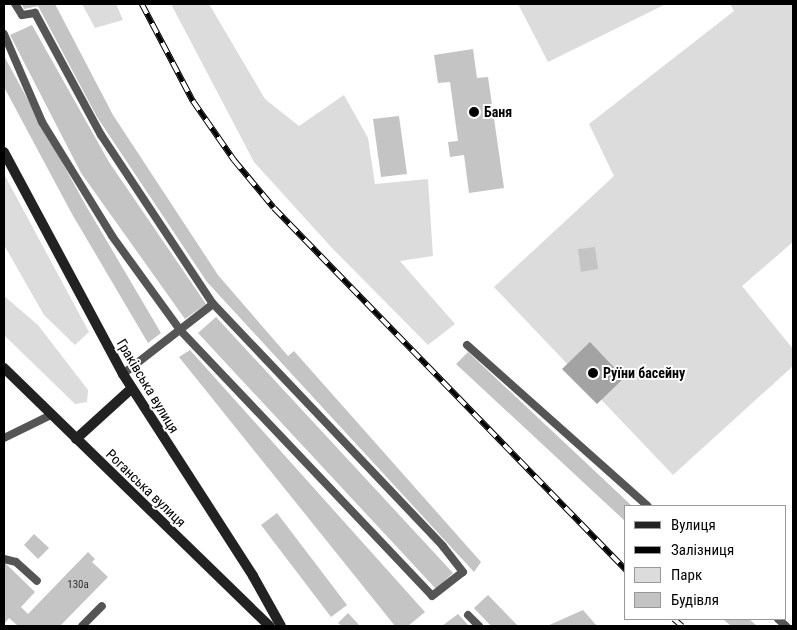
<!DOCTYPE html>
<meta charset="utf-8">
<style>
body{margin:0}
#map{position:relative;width:797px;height:630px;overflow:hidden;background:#fff;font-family:"Roboto Condensed",sans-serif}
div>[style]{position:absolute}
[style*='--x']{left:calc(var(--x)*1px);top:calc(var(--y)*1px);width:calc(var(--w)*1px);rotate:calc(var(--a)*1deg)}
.green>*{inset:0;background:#dcdcdc}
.water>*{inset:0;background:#a3a3a3}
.building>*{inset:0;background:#c4c4c4}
.lane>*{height:8px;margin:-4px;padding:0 4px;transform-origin:4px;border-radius:4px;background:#555}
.secondary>*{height:10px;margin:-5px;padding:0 5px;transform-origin:5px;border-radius:5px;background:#222}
.rail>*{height:5.5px;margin-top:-2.75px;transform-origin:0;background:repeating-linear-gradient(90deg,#fff 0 11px,#000 0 22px);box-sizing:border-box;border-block:1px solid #000}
.dots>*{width:14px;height:14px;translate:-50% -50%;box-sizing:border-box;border:2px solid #fff;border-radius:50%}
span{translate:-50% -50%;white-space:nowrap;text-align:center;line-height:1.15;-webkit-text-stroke:4px #fff;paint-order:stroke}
.number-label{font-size:11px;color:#313131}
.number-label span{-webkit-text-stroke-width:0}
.poi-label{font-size:14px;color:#000;font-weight:700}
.left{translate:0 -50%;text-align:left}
.street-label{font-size:14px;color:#000}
.frame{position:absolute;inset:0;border:5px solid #000;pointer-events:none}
.legend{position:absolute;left:624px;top:505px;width:162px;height:115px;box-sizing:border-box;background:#fff;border:1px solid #999;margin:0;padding:6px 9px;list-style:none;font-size:15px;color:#000}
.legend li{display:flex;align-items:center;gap:10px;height:25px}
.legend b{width:25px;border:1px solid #999}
</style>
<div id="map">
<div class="green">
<i style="clip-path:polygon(82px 4px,116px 4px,123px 20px,95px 28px)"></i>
<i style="clip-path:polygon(171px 4px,209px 4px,265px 99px,299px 126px,344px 95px,368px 138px,375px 184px,428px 179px,433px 256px,400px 261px,455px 324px,428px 345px,332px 248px,254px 162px)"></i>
<i style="clip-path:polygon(518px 4px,666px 4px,548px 62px)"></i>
<i style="clip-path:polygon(730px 4px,793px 4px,793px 242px,742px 286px,793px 349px,793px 366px,673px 475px,494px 287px,614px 176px,589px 124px,734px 11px)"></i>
<i style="clip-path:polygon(4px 174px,89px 332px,75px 345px,44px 315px,4px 245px)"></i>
<i style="clip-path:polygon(4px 296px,38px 325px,88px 390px,87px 402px,75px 404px,4px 335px)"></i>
</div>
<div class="water">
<i style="clip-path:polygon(590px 342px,624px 378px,597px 404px,562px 369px)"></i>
</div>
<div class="building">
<i style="clip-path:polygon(22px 4px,55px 4px,113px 115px,218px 275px,288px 356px,294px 351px,481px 562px,474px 572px,207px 282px,97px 117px,38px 6px,24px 9px)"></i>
<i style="clip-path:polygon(32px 25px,109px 162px,206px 304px,185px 319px,81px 173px,10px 35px)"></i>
<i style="clip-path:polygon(473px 49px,477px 78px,488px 77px,504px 188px,469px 193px,464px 155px,450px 157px,448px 142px,458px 141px,450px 82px,438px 83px,434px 55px)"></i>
<i style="clip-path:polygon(4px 56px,85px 204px,161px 333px,148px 343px,72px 214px,4px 87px)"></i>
<i style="clip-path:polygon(399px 116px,407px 174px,381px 177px,373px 119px)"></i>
<i style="clip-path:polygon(595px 247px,598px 269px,581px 272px,578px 249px)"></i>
<i style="clip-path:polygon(216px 317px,453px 573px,436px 589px,198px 333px)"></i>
<i style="clip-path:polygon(190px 350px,425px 612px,408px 626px,395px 626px,179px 357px)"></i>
<i style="clip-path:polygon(468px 352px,632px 506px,626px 506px,626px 522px,456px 364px)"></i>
<i style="clip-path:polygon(277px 513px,347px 605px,331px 617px,261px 525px)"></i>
<i style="clip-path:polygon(34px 534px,49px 548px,38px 559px,24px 545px)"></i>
<i style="clip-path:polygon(88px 552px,95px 559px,92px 562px,108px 577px,60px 626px,18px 626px,9px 618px,4px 624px,5px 563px,35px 592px,21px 607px,28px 614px)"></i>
<i style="clip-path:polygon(488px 595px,518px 626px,491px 626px,474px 608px)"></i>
<i style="clip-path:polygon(583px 610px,597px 626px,547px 626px)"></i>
<i style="clip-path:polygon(348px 613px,360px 626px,342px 626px,338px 623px)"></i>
<i style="clip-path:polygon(458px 614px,469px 626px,442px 626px)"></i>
<i style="clip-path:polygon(723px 619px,749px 619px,757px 626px,731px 626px)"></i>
</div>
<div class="lane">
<i style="--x:4;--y:34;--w:96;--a:66.6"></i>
<i style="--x:42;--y:122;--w:134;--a:58.4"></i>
<i style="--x:112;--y:236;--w:116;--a:54.1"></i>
<i style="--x:180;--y:330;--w:366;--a:46.5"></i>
<i style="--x:432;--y:596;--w:39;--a:-38"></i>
<i style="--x:463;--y:572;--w:33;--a:-128"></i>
<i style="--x:443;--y:546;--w:334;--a:-133.5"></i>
<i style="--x:213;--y:304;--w:203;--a:-123.5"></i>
<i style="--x:101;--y:135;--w:139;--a:-118.4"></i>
<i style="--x:35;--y:13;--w:13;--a:171"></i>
<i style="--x:22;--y:15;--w:13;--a:-122"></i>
<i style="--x:467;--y:345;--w:242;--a:41.7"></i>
<i style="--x:123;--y:374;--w:114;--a:-37.9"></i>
<i style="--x:4;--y:438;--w:52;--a:-26.1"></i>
<i style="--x:4;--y:559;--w:12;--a:14"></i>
<i style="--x:16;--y:562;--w:28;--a:42"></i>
<i style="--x:468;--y:615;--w:16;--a:45"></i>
<i style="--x:778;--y:619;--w:11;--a:41"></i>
<i style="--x:82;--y:626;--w:28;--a:-45"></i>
</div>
<div class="secondary">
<i style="--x:4;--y:152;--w:252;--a:61.8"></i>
<i style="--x:123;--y:374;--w:240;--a:57.2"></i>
<i style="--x:253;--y:576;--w:57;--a:60.8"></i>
<i style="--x:4;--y:368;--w:370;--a:44.2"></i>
<i style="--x:76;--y:439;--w:74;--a:-42.3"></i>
</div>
<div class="rail">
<i style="--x:142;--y:4;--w:110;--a:62.3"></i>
<i style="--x:193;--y:101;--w:72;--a:55.2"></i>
<i style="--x:234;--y:160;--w:62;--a:50.2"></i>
<i style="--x:274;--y:208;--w:505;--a:45.8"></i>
<i style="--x:674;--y:619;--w:11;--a:41"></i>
</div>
<div class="dots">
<i style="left:474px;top:112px;background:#000"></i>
<i style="left:593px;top:373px;background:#000"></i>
</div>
<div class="number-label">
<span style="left:78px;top:585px">130а</span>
</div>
<div class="poi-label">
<span class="left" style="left:484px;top:112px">Баня</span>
<span class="left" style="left:603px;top:373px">Руїни басейну</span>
</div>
<div class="street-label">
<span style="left:148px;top:386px;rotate:59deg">Граківська вулиця</span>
<span style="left:146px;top:488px;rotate:44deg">Роганська вулиця</span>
</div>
<div class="frame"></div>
<ul class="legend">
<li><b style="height:6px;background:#222"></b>Вулиця</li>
<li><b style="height:6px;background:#000"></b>Залізниця</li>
<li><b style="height:14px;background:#dcdcdc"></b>Парк</li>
<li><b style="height:14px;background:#c4c4c4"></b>Будівля</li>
</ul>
</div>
